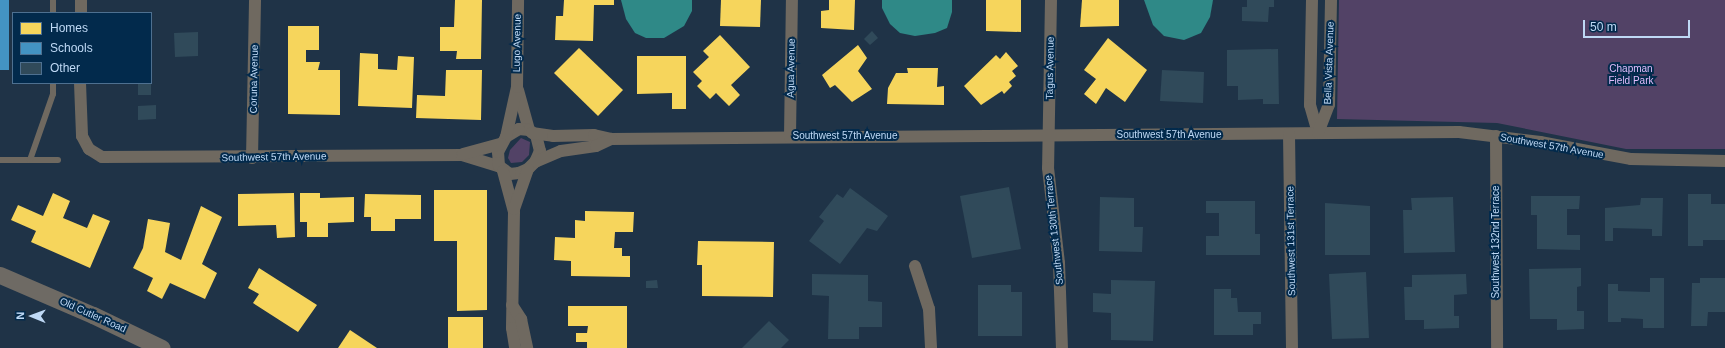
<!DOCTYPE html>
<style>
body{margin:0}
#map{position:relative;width:1725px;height:348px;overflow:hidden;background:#1f3347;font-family:Helvetica,sans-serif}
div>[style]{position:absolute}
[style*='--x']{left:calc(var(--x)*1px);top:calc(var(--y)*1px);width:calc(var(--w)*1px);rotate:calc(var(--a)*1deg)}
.green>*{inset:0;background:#524266}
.water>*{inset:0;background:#2f8987}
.homes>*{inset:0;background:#f6d55c}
.schools>*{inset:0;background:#4393c3}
.building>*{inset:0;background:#304a5a}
.service>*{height:6px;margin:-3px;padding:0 3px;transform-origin:3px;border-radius:3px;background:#6f6960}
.minor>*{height:12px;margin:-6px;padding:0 6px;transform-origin:6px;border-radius:6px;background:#6f6960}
.secondary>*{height:17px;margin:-8.5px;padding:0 8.5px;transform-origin:8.5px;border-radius:8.5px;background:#6e6a64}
span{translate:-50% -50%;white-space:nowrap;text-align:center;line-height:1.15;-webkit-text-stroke:4px #022a4c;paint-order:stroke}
.street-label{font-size:10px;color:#bfd9f5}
.park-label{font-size:10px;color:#e1bdfc}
.legend{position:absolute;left:12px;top:12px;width:140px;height:72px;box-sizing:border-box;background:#022a4c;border:1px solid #4e7090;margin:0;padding:5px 7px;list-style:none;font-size:12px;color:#bfd9f5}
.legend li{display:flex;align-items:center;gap:8px;height:20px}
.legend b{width:20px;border:1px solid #4e7090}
.north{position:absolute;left:12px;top:296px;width:40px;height:40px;-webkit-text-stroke:3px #022a4c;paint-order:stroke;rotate:271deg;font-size:11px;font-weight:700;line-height:16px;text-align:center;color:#bfd9f5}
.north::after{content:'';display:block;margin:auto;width:14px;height:18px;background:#bfd9f5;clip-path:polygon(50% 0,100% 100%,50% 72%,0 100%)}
.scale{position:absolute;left:1583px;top:20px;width:107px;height:18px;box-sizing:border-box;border:2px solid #bfd9f5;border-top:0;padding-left:5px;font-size:12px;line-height:14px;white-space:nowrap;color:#bfd9f5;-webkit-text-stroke:3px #022a4c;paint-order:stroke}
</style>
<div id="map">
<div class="green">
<i style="clip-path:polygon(1339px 0,1725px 0,1725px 149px,1626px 149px,1497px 123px,1337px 119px)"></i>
<i style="clip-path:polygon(521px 138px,530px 142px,529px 155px,522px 162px,511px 163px,508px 158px,510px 150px)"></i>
</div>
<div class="water">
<i style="clip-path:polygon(621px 0,692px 0,692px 11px,684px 26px,664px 38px,646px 38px,635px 33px,626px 19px)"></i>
<i style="clip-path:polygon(882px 0,952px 0,952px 12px,947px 28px,935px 33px,915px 36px,900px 33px,890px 24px,882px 8px)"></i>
<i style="clip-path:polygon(1144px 0,1213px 0,1210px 17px,1201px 33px,1184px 40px,1164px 36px,1153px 25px)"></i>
</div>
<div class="homes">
<i style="clip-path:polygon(455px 0,482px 0,481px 59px,456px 59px,457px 51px,440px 51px,440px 27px,454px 27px)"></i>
<i style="clip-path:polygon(564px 0,614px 0,614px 5px,594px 5px,593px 41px,555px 40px,556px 16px,563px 16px)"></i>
<i style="clip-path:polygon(721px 0,761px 0,760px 27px,720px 26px)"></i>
<i style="clip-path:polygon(829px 0,855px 0,854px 30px,821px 28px,821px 11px,829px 10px)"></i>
<i style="clip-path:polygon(986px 0,1021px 0,1021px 32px,986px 31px)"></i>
<i style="clip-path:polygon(1082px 0,1119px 0,1119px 26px,1080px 27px)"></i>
<i style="clip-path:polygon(288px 26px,319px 26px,319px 50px,306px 50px,306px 62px,320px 62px,318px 70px,340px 70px,340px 115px,288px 114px)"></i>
<i style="clip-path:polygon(720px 35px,750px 67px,731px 85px,740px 95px,729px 106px,716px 93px,710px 99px,697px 86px,702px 81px,693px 72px,709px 57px,703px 51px)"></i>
<i style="clip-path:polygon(1108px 38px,1147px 70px,1125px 102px,1106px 88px,1096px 104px,1084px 94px,1096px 79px,1084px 70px)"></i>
<i style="clip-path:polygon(858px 45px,867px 58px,858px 71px,872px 89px,852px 102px,835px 85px,830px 88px,822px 75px)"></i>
<i style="clip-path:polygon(579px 48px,623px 90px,598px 116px,554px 73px)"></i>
<i style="clip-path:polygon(1006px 52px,1018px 66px,1012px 71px,1016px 76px,1009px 82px,1012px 86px,1004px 94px,1002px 91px,981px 105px,964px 86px,996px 55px,1000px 59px)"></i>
<i style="clip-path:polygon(360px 53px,378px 54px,378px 69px,397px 70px,398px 56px,414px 57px,412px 108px,358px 106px)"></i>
<i style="clip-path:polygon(637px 56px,686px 56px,686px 109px,672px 109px,672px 93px,637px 94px)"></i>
<i style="clip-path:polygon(907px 68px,938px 68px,937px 87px,944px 86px,944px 105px,887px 104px,888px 88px,896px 73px,908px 73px)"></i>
<i style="clip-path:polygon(446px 70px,482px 70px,481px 120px,416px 118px,417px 95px,445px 96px)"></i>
<i style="clip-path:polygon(434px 190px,487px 190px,487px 310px,457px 311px,457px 241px,434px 241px)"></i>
<i style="clip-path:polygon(53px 193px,70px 201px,63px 218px,87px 228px,93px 214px,110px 221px,90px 268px,31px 242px,36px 231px,11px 220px,18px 205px,43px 216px)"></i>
<i style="clip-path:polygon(294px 193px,295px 237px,277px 238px,276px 225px,238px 226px,238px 194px)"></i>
<i style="clip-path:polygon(300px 193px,320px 193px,320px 198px,354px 197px,354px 222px,328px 223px,328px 237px,307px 237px,307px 222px,300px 222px)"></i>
<i style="clip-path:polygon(365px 194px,421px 195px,421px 219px,395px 219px,395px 231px,371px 231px,371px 217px,364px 217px)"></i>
<i style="clip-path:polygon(201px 206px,222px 217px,202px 264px,217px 273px,205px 299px,170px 283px,162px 299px,147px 291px,153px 278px,133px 268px,143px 248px,148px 219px,170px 223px,165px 252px,181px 260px)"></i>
<i style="clip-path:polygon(585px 211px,634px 212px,633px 232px,615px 232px,614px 248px,622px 248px,622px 256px,630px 256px,630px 277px,571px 276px,571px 261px,554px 260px,555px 237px,575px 238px,575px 220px,585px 221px)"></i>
<i style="clip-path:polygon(698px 241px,774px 242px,773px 297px,702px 296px,702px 265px,697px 265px)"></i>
<i style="clip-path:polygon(259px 268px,317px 305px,298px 332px,253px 303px,259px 294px,248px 288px)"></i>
<i style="clip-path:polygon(568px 306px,627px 306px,627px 348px,587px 348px,587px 342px,576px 342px,576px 333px,587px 333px,588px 326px,568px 326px)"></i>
<i style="clip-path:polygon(448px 317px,483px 317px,483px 348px,448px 348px)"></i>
<i style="clip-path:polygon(350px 330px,377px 348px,338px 348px)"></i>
</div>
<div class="schools">
<i style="clip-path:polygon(0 0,9px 0,9px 70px,0 70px)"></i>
</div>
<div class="building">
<i style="clip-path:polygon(1247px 0,1274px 0,1274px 7px,1269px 7px,1268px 22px,1242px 21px,1242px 7px,1247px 7px)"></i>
<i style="clip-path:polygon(872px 31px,878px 38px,870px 45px,864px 39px)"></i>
<i style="clip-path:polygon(198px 32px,198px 56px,175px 57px,174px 33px)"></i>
<i style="clip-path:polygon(1278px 49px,1279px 104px,1263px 104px,1263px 99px,1238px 100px,1238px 86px,1227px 86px,1227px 50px)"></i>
<i style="clip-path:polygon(1162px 70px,1204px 72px,1203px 103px,1160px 101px)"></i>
<i style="clip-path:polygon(138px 83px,151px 83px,151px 95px,138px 95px)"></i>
<i style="clip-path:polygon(156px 105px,156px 119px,138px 120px,138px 106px)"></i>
<i style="clip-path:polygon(1009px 187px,1021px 249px,972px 258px,960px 196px)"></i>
<i style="clip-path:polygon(850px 188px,888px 216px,877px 231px,867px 228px,840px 264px,809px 241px,824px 221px,819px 217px,837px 194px,843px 198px)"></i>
<i style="clip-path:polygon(1688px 194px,1711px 194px,1711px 204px,1725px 204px,1725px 240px,1703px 240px,1703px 246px,1688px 246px)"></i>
<i style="clip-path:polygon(1531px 196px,1580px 196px,1579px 209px,1567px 209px,1567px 235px,1580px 235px,1580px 250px,1537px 249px,1537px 215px,1531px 215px)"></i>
<i style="clip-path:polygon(1100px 197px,1134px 198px,1134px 227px,1143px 227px,1142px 252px,1099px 251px)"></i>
<i style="clip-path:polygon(1453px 197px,1455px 252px,1404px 253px,1403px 210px,1412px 210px,1411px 198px)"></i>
<i style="clip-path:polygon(1641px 198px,1663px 198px,1662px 236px,1652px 236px,1652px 229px,1613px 228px,1613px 241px,1605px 241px,1605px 208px,1640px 205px)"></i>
<i style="clip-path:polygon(1206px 201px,1255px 201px,1255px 234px,1260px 234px,1260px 255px,1206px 255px,1206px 236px,1219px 236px,1219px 213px,1206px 213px)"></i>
<i style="clip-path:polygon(1325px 203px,1370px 206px,1370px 255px,1325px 255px)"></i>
<i style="clip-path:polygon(1581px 268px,1581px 286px,1577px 287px,1577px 311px,1584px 311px,1584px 329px,1557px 330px,1557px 319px,1530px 319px,1529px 269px)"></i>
<i style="clip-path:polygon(1366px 272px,1369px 338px,1332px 339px,1329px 274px)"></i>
<i style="clip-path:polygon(812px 274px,868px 275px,868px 301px,882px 302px,882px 327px,859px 327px,859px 339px,828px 339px,829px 296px,812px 295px)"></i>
<i style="clip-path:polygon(1466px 274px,1467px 294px,1454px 295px,1454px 316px,1459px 316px,1459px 328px,1424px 329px,1424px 320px,1405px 320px,1404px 287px,1412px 287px,1412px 275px)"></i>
<i style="clip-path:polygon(1650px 278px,1664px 278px,1664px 328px,1643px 328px,1643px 319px,1621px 318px,1621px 322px,1608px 322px,1608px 284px,1618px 284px,1618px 291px,1650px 292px)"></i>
<i style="clip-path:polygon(1700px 278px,1725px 278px,1725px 312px,1708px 312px,1707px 326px,1691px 326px,1692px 283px,1700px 283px)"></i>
<i style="clip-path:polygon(657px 280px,658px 288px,646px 288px,646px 281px)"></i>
<i style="clip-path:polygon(1111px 280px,1155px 281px,1153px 341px,1111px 340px,1111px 313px,1093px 312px,1093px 293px,1111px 294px)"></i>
<i style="clip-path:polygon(978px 285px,1011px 285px,1011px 292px,1022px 292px,1022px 336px,978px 336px)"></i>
<i style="clip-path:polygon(1214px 289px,1231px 289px,1231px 298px,1237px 298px,1238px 312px,1261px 312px,1261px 324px,1253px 324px,1253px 335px,1214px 335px)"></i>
<i style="clip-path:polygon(769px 321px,789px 340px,781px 348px,742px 348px)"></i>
</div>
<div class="service">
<i style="--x:53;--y:13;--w:13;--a:-90"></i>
<i style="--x:0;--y:160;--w:58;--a:0"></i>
<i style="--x:30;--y:160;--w:70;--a:-70.8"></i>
<i style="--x:53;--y:94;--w:11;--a:-90"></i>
</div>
<div class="minor">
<i style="--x:1051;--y:0;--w:168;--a:91"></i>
<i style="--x:1048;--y:168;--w:96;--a:83.4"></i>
<i style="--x:1059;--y:263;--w:85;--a:88"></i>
<i style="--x:1312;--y:0;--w:105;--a:91.1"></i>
<i style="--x:1310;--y:105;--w:29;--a:74"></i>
<i style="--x:81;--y:13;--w:13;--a:-90"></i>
<i style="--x:80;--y:83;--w:53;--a:87.8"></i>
<i style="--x:82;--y:136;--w:15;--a:62"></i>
<i style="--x:89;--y:149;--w:15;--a:32"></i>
<i style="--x:102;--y:157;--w:360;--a:-0.3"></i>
<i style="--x:462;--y:155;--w:39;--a:17"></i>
<i style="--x:518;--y:90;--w:41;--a:74.6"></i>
<i style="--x:519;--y:129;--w:10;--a:6"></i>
<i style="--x:529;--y:130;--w:9;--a:36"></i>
<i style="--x:536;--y:135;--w:16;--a:76"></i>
<i style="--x:540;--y:151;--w:12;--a:114"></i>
<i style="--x:535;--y:162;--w:10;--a:135"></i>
<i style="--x:528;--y:169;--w:10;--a:156"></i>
<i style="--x:519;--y:173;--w:9;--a:174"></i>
<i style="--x:510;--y:174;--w:14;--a:-144"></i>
<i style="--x:499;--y:166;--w:14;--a:-94"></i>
<i style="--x:498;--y:152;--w:17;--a:-62"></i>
<i style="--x:506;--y:137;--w:15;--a:-32"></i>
<i style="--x:532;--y:133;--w:21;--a:8"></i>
<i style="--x:553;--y:136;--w:41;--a:-1.4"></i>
<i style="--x:594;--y:135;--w:17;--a:13"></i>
<i style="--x:611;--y:139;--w:848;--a:-0.47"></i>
<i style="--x:1459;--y:132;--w:82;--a:7"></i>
<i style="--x:1540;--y:142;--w:93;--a:10.6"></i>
<i style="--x:1631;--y:159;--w:94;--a:1.2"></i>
<i style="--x:1318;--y:133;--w:30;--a:-69"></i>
<i style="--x:1329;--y:105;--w:105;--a:-88.9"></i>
<i style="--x:1289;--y:134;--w:214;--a:89.2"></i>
<i style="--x:1496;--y:136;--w:212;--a:89.7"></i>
<i style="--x:506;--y:137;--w:51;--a:-77.6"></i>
<i style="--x:517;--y:87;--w:87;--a:-89.3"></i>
<i style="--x:790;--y:137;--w:137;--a:-89.2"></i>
<i style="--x:463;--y:154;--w:39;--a:-15"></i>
<i style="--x:252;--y:158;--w:158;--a:-88.9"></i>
<i style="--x:535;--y:162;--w:28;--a:-23"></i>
<i style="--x:561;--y:151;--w:35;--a:-8"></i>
<i style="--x:596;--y:146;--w:17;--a:-25"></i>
<i style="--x:503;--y:171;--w:42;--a:75"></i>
<i style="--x:514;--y:212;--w:116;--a:91"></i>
<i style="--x:512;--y:328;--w:20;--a:81"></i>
<i style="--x:514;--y:209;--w:42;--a:-70.7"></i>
<i style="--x:915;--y:266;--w:45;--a:72"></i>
<i style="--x:929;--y:309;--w:39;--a:87"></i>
<i style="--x:512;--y:305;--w:17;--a:57"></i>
<i style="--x:521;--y:319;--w:30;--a:78"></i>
</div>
<div class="secondary">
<i style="--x:0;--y:275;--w:101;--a:23.3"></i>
<i style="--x:93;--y:315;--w:76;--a:25.6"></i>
</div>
<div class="street-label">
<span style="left:517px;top:43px;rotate:-89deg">Lugo Avenue</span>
<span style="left:1329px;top:63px;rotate:-88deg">Bella Vista Avenue</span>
<span style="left:791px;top:68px;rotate:-89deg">Agua Avenue</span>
<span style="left:1050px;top:68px;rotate:-89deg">Tagus Avenue</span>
<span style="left:254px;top:79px;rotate:-89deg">Coruna Avenue</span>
<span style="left:1169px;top:135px">Southwest 57th Avenue</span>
<span style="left:845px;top:136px">Southwest 57th Avenue</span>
<span style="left:1552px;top:146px;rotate:10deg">Southwest 57th Avenue</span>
<span style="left:274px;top:157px;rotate:-1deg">Southwest 57th Avenue</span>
<span style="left:1054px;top:230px;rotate:-96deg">Southwest 130th Terrace</span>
<span style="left:1291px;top:241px;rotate:-91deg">Southwest 131st Terrace</span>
<span style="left:1496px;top:242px;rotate:-90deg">Southwest 132nd Terrace</span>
<span style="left:93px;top:315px;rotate:24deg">Old Cutler Road</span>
</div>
<div class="park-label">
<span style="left:1631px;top:74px">Chapman<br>Field Park</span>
</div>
<ul class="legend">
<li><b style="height:11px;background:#f6d55c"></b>Homes</li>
<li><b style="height:11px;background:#4393c3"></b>Schools</li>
<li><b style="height:11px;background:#304a5a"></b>Other</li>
</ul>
<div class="north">N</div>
<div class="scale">50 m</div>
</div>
